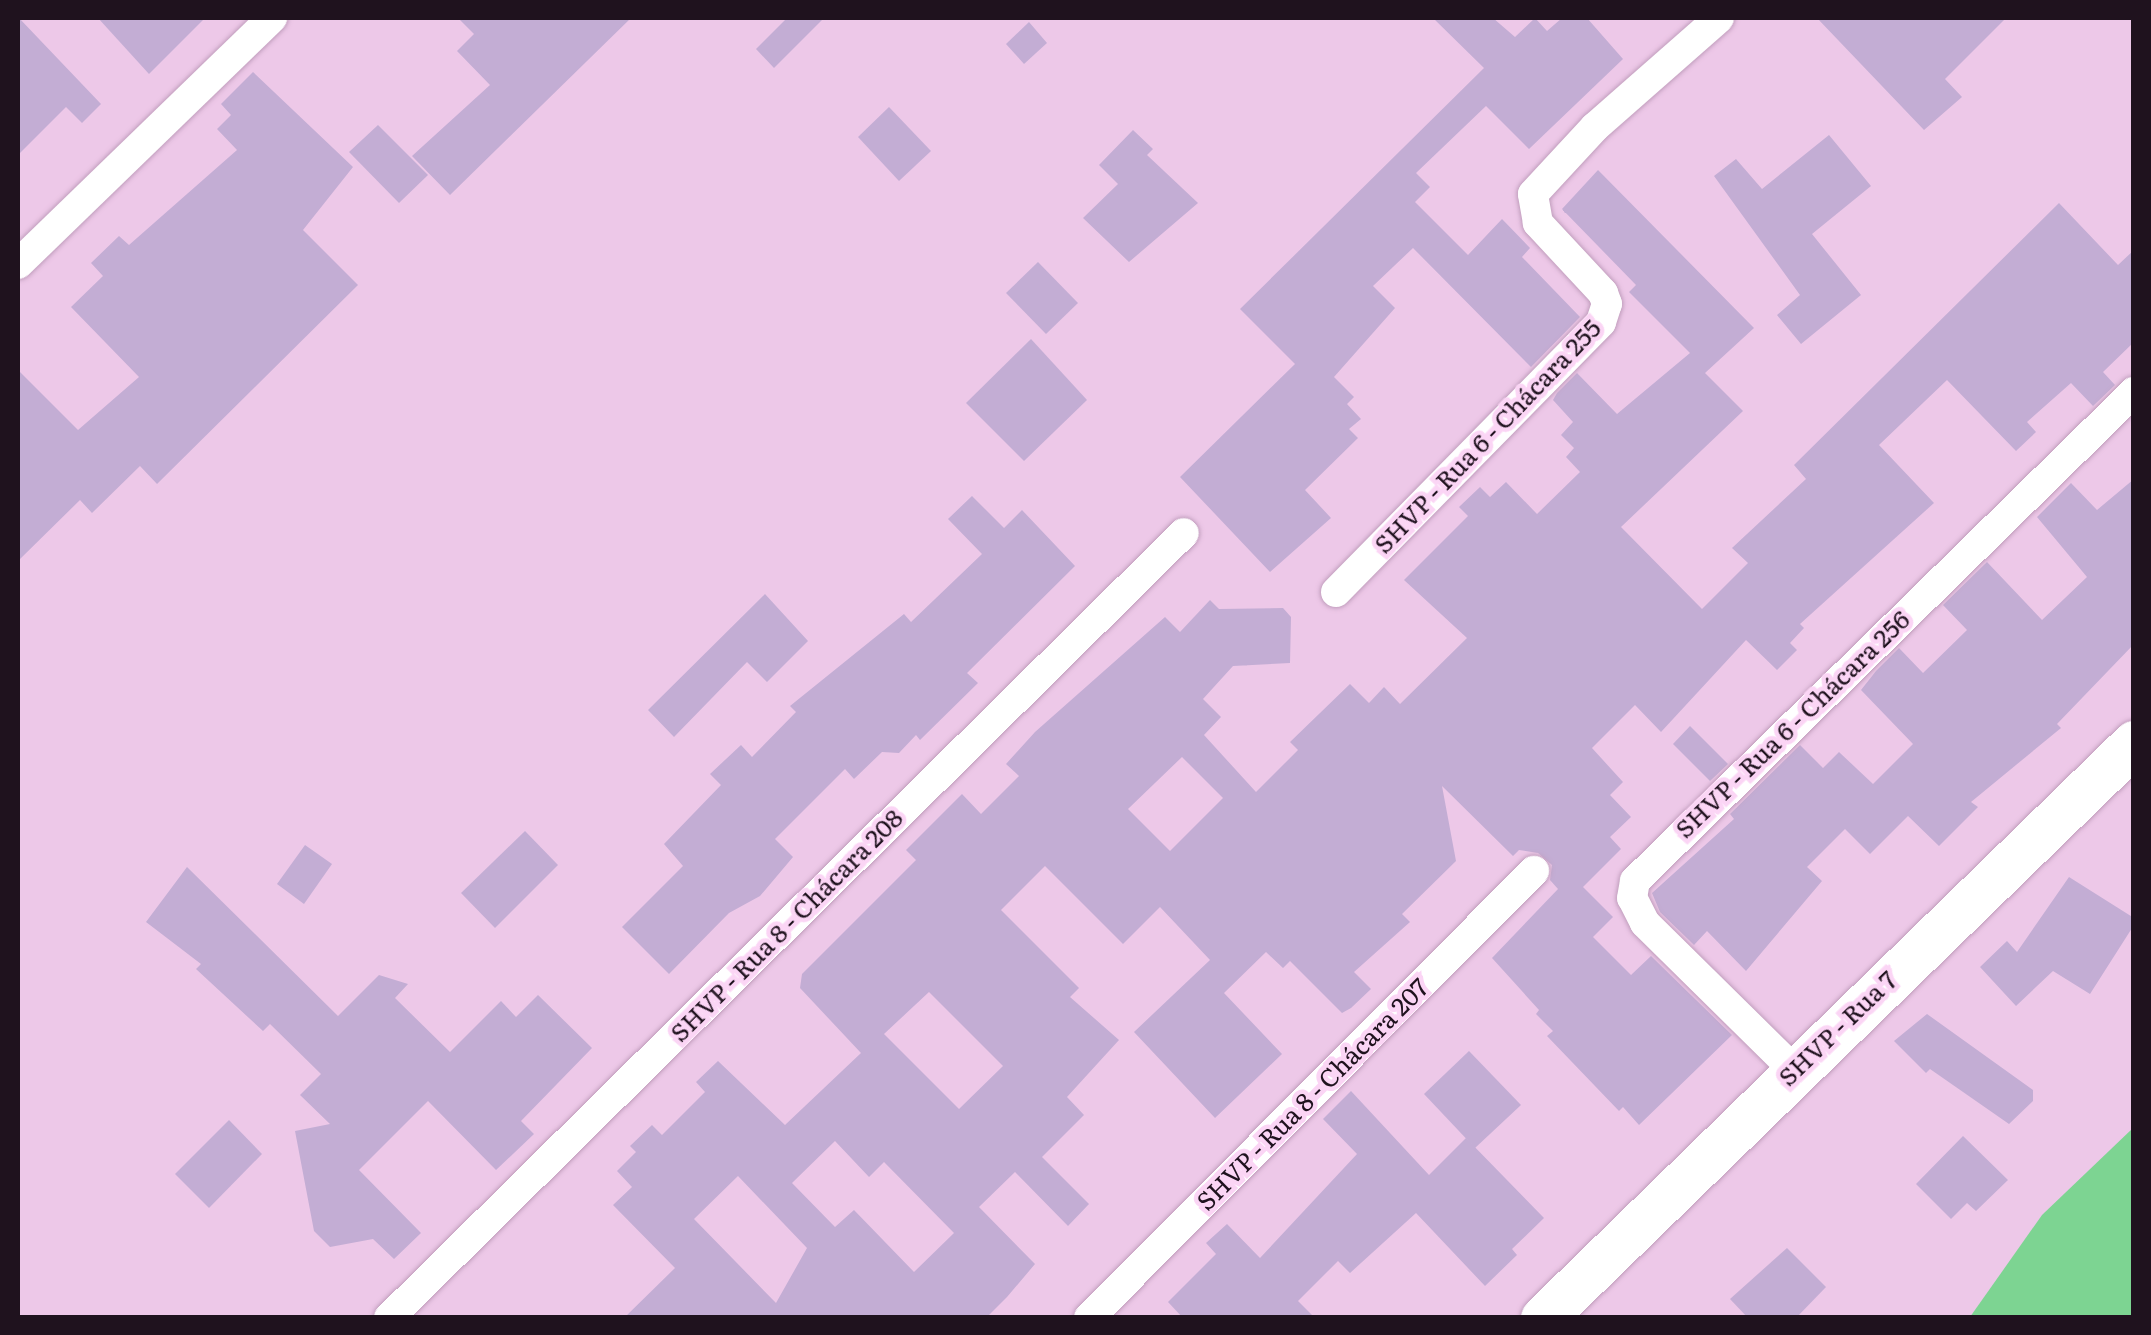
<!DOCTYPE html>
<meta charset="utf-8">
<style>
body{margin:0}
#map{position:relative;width:2151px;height:1335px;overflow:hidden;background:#edc8e8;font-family:Literata,serif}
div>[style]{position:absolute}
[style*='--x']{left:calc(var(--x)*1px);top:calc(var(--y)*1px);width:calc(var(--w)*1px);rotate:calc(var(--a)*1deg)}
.green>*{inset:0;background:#7dd492}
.building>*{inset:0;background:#c3add4}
.roads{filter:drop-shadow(0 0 2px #c19ebd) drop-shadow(0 0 2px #c19ebd)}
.street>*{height:30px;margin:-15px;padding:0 15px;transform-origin:15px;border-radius:15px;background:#fff}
.secondary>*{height:45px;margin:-22.5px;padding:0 22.5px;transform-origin:22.5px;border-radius:22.5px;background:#fff}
span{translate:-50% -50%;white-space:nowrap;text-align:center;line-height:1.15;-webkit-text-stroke:9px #fbd5f5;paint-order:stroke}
.street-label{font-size:25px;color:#1f121e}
.frame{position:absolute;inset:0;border:20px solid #1f121e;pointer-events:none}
</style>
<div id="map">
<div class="green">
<i style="clip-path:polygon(2133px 1128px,2133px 1317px,1970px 1317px,2042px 1215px)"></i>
</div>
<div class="building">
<i style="clip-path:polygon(19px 18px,101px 104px,82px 123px,66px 107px,18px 155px)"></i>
<i style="clip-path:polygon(98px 18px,205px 18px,149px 74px)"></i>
<i style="clip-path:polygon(458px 18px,631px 18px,450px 195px,412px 156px,490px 85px,457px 51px,474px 34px)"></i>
<i style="clip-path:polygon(787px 18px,824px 18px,774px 68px,756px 49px)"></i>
<i style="clip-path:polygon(1433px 18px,1493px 18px,1515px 37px,1535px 18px,1547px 31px,1562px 18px,1587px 18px,1623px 59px,1529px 149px,1486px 106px,1416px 173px,1430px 187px,1415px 202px,1468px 255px,1502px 219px,1530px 248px,1522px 257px,1580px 317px,1531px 367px,1413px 248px,1373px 286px,1395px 308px,1334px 377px,1354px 397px,1347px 404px,1361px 419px,1349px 429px,1358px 438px,1305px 490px,1331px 518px,1270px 572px,1180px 477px,1295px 364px,1240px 309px,1484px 68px)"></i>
<i style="clip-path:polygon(1817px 18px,2006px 18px,1945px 79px,1962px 97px,1924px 130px)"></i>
<i style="clip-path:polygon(1029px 22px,1047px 43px,1024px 64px,1006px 44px)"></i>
<i style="clip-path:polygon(253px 72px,353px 167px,303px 230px,358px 285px,157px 484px,140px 466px,92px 513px,80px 500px,18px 561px,18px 370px,78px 430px,139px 377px,71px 307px,103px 276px,91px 263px,119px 236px,129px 245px,237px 150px,217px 129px,231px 115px,221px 104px)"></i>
<i style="clip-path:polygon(889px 107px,931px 151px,899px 181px,858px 137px)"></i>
<i style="clip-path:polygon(378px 125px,428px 175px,399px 203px,349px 152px)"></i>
<i style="clip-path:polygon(1133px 130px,1153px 149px,1147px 155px,1198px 203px,1129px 262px,1083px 218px,1118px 184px,1099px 165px)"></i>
<i style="clip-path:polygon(1829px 135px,1871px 186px,1812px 234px,1861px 295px,1801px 344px,1777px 315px,1800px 295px,1714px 176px,1736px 159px,1762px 189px)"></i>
<i style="clip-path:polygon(evenodd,1598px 170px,1754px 328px,1705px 373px,1743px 411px,1621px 527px,1702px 609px,1748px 563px,1732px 548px,1806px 479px,1794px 465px,2059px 203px,2118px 265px,2134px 250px,2134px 342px,2103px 372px,2115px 385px,2093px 406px,2071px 383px,2027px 422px,2036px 432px,2016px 451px,1947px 380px,1879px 445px,1934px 503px,1800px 624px,1804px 628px,1790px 643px,1797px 650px,1777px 670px,1746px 640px,1661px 732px,1635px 705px,1592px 748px,1623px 782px,1610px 795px,1631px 817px,1610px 837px,1621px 849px,1583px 887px,1613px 917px,1593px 937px,1631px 975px,1651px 956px,1732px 1035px,1639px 1125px,1623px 1107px,1619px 1111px,1547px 1036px,1553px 1031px,1536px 1014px,1539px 1010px,1492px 958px,1558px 889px,1550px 880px,1552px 865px,1538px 853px,1519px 850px,1513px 856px,1442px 786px,1456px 861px,1402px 914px,1410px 922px,1354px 972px,1371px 989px,1351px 1008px,1342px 1013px,1290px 961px,1283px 968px,1266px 952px,1224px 993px,1282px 1054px,1215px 1118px,1134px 1032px,1210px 960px,1160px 907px,1123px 944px,1045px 866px,1001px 910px,1079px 988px,1070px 997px,1119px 1040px,1067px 1097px,1084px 1115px,1042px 1157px,1089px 1204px,1068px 1226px,1015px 1172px,979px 1207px,1035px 1264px,1007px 1297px,986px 1318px,624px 1318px,675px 1268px,613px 1205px,632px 1187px,617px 1171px,636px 1152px,630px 1146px,652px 1125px,662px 1135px,705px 1092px,696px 1082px,718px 1061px,785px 1125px,861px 1053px,800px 988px,802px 974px,916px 860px,906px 850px,962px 794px,981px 814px,1019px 776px,1006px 764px,1035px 732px,1165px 617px,1180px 632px,1210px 600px,1219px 609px,1283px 608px,1291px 617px,1290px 663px,1233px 666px,1203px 699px,1221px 717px,1204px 735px,1256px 792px,1298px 750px,1290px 742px,1350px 684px,1369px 703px,1384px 687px,1400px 704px,1467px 638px,1404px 580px,1468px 516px,1459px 507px,1480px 487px,1490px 497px,1506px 482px,1537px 514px,1580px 472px,1566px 457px,1574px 448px,1561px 435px,1573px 422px,1553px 400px,1557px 393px,1577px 373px,1617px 414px,1690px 353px,1629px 292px,1636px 285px,1562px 209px,1598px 170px,1182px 757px,1223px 798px,1170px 851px,1128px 809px,1182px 757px,1598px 170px,929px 992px,1003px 1066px,959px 1109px,884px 1034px,929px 992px,1598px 170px,835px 1141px,869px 1177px,884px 1162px,954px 1233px,914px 1272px,854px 1210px,835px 1227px,792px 1183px,835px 1141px,1598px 170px,738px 1176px,807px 1248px,776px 1303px,694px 1219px,738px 1176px)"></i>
<i style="clip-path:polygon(1038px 262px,1078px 303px,1046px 334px,1006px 293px)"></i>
<i style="clip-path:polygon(1031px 339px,1087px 400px,1024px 461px,966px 403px)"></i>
<i style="clip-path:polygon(2134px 479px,2134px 644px,2057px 724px,2061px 728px,1971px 802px,1978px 807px,1939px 846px,1908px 816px,1870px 854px,1845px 829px,1807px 867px,1822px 881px,1746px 971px,1707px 931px,1694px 945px,1660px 912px,1652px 893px,1734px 819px,1730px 814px,1800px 745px,1823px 768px,1839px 752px,1873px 784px,1913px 744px,1861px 690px,1876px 671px,1899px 648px,1923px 673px,1967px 630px,1943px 605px,1987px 562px,2042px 620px,2087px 577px,2037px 517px,2071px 483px,2097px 510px)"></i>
<i style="clip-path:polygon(972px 496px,1004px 528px,1022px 510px,1075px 566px,967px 673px,978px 683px,920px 740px,916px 735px,899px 753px,882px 752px,854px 779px,845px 769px,775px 839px,793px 857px,760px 896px,729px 913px,669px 974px,622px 927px,683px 866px,664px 844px,721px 785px,710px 774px,741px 745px,752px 757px,796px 712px,790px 706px,904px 614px,911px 622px,982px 554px,948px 519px)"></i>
<i style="clip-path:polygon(765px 594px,808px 641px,767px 682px,747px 662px,674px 737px,648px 710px)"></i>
<i style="clip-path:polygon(1690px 726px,1728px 764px,1710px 781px,1673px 744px)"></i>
<i style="clip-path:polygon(525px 831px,558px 865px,495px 928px,461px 893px)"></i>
<i style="clip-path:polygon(305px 845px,332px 864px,304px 904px,277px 884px)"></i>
<i style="clip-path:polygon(187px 867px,338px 1016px,379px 975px,408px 984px,395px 998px,450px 1052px,501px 1001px,516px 1017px,538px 995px,592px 1048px,521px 1121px,534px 1134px,496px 1170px,428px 1101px,359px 1170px,421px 1233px,394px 1259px,373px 1239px,330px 1247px,314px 1231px,295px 1131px,330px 1124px,300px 1095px,321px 1074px,270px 1024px,263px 1031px,196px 969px,201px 964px,146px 922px)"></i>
<i style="clip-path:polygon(2069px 877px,2134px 918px,2134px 925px,2090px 994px,2053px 971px,2016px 1006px,1980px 967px,2007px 941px,2017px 952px)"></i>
<i style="clip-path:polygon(1927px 1014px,2033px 1090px,2033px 1101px,2009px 1124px,1930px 1069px,1926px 1073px,1894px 1041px)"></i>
<i style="clip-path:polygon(1469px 1051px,1521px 1105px,1475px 1148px,1424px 1094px)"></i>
<i style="clip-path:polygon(1351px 1091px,1429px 1175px,1466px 1138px,1544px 1218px,1512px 1249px,1517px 1255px,1485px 1286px,1416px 1213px,1350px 1273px,1338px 1261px,1298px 1301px,1315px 1318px,1183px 1318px,1168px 1302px,1216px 1254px,1206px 1243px,1227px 1224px,1260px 1258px,1357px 1154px,1323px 1119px)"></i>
<i style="clip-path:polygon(229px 1120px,262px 1154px,209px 1208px,175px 1174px)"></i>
<i style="clip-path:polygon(1963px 1136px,2008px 1180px,1976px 1211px,1967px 1203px,1951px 1219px,1916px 1184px)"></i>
<i style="clip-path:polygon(1787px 1248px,1826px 1287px,1796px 1318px,1748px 1318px,1730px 1299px)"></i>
</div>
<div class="roads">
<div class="street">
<i style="--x:18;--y:264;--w:354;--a:-44.1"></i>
<i style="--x:1336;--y:592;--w:378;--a:-45.5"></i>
<i style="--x:1601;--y:322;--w:19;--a:-72"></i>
<i style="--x:1607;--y:304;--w:12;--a:-110"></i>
<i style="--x:1603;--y:293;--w:96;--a:-132.9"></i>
<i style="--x:1538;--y:223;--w:29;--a:-100"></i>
<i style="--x:1533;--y:194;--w:91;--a:-47.2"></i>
<i style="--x:1595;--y:127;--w:165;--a:-41.3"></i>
<i style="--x:1793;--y:1069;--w:208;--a:-135.4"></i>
<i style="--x:1645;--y:923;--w:28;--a:-117"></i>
<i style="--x:1632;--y:898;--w:17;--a:-80"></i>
<i style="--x:1635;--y:881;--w:699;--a:-44.42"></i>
<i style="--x:389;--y:1318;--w:1117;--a:-44.64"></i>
<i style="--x:1089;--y:1318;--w:631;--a:-45.13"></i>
</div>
<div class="secondary">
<i style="--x:1543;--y:1318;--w:825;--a:-44.21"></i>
</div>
</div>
<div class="street-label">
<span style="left:1487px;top:436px;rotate:-46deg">SHVP - Rua 6 - Chácara 255</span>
<span style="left:1792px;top:724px;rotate:-44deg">SHVP - Rua 6 - Chácara 256</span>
<span style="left:786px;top:925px;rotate:-45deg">SHVP - Rua 8 - Chácara 208</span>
<span style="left:1837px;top:1028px;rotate:-44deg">SHVP - Rua 7</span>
<span style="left:1312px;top:1094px;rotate:-45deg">SHVP - Rua 8 - Chácara 207</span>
</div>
<div class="frame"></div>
</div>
